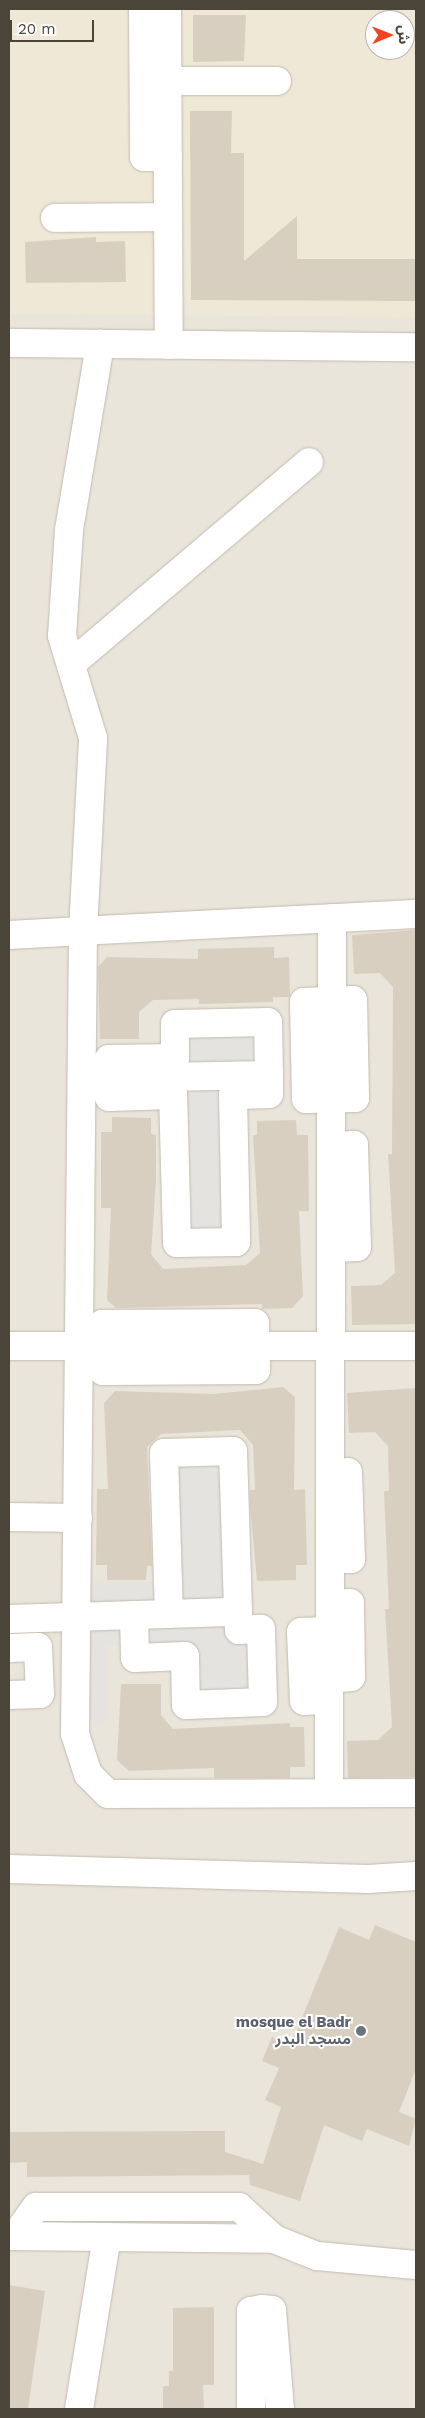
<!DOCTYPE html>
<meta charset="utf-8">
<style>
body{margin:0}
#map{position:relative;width:425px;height:2418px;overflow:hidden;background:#f6f3ec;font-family:"Work Sans","Noto Sans Arabic",sans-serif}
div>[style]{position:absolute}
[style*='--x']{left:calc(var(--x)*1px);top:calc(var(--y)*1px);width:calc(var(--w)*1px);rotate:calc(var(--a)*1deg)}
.residential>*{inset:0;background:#eae5da}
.education>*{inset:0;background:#efe8d6}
.parking>*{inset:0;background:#e5e3e0}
.building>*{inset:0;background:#d8cfc1}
.roads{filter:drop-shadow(0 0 1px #c2bbae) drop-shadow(0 0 1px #c2bbae)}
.minor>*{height:28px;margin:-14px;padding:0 14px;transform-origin:14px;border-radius:14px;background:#fff}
.dots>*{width:14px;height:14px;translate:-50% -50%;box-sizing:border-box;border:2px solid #fff;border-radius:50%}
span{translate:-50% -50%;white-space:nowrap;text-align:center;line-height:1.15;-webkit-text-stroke:4px #fff;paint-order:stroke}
.worship-label{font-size:15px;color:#5b616d;font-weight:700}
.right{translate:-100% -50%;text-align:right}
.frame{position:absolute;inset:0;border:10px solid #4b4439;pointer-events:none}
.north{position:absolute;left:365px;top:10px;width:50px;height:50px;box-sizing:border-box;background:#fff;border:1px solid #b7b4b0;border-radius:50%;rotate:89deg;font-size:14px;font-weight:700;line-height:20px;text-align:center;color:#4b4439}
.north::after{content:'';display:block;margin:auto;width:18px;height:22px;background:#fc3f1d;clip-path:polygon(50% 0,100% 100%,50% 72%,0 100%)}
.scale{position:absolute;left:10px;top:20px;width:84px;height:22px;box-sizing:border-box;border:2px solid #4b4439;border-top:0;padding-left:6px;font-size:15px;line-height:18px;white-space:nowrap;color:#4b4439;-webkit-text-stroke:4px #fff;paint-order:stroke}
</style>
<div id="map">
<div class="residential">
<i style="clip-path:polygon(evenodd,9px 9px,416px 9px,416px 2409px,9px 2409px,9px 9px,375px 20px,405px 20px,405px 50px,375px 50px,375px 20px)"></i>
</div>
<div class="education">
<i style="clip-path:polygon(evenodd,9px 9px,416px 9px,416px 317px,9px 314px,9px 9px,375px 20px,405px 20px,405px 50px,375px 50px,375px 20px)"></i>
</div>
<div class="parking">
<i style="clip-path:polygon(161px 1011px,281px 1011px,282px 1108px,247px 1109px,247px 1246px,235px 1257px,173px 1257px,161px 1243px,161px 1107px,96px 1107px,96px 1046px,161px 1046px)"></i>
<i style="clip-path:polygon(234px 1438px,252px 1618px,274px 1618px,276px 1715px,185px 1716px,173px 1669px,122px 1670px,121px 1645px,106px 1646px,106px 1721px,90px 1721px,87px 1583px,155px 1582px,153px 1450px)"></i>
</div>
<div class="building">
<i style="clip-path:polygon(193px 15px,246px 15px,244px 61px,193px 62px)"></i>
<i style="clip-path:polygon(190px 111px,232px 111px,231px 153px,244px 153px,244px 261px,297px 216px,297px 259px,416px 259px,416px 301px,191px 300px)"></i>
<i style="clip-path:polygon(96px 237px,96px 242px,125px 241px,126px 282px,26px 283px,25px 242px)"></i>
<i style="clip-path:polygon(416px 930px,416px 1324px,352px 1325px,351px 1286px,381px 1285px,395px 1273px,388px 1154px,392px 1154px,393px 987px,380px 973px,354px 974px,352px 935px)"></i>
<i style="clip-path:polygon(274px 947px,274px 958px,289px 957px,290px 997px,273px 997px,273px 1002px,199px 1004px,199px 999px,153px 1000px,139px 1012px,139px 1039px,100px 1039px,98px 967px,107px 957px,198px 959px,198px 949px)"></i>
<i style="clip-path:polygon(112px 1117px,151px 1118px,151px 1134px,156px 1135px,156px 1181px,151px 1254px,163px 1269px,246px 1265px,260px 1253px,253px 1135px,257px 1135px,257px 1121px,296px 1120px,297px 1135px,308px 1135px,309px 1211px,299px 1211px,303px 1296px,292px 1308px,262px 1309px,262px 1304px,116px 1308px,107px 1300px,111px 1208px,101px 1208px,101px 1132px,112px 1132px)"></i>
<i style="clip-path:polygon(283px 1387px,295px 1397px,294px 1490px,305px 1489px,307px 1565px,296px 1565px,296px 1580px,257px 1581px,250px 1505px,250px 1490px,255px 1490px,253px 1445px,240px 1430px,161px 1434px,147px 1447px,152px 1566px,147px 1566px,146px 1580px,107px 1580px,107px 1565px,96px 1565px,97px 1489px,108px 1489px,104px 1403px,115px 1391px,213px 1394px)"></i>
<i style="clip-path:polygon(416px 1388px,416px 1777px,348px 1778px,347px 1741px,378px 1740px,392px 1727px,385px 1609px,389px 1609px,384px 1491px,389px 1491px,388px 1446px,375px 1432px,349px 1433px,347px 1393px)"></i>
<i style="clip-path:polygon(121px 1684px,161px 1684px,161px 1715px,173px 1729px,290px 1723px,290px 1727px,304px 1727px,305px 1767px,290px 1767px,290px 1778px,214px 1778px,214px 1768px,129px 1771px,117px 1760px)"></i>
<i style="clip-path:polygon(375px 1925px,416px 1942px,416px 2069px,399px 2112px,416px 2119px,409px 2146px,367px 2129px,362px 2141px,324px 2125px,300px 2201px,250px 2185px,249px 2175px,27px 2177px,27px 2162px,9px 2163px,9px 2132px,197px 2131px,225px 2131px,225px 2152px,263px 2164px,281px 2107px,265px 2100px,279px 2068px,262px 2061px,272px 2037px,291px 2045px,339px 1927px,369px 1940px)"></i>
<i style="clip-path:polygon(9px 2285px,45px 2291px,28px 2409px,9px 2409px)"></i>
<i style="clip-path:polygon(214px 2307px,214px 2385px,203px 2385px,204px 2409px,163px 2409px,163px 2386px,169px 2386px,169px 2371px,173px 2371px,173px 2308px)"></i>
</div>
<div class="roads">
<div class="minor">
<i style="--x:143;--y:9;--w:148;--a:89.6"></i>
<i style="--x:144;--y:157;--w:24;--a:0"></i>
<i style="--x:167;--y:9;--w:336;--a:89.7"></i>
<i style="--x:150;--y:81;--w:127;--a:0"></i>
<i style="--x:55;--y:218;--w:113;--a:-0.5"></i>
<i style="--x:9;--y:343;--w:407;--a:0.6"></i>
<i style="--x:71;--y:664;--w:312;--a:-40.3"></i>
<i style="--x:416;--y:914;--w:333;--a:177.1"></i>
<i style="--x:83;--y:931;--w:803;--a:90.57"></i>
<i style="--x:75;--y:1734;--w:42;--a:72"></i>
<i style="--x:88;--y:1774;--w:28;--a:45"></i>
<i style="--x:108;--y:1794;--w:308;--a:-0.2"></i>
<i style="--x:9;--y:935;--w:74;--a:-3.1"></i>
<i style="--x:83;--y:931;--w:193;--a:-87"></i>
<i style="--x:93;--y:738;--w:107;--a:-106.9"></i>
<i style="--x:62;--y:636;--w:106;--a:-86.2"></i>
<i style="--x:69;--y:530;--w:189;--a:-80.5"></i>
<i style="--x:353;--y:1000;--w:98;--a:88.8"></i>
<i style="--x:355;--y:1098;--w:49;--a:178.8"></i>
<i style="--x:306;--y:1099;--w:97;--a:-91.2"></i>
<i style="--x:304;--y:1002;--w:49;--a:-2.3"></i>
<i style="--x:82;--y:1078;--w:27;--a:0"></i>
<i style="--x:109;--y:1078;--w:160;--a:-1.1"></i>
<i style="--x:269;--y:1075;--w:19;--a:90"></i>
<i style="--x:269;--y:1094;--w:36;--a:178"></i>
<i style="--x:233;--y:1095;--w:147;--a:88.8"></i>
<i style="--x:236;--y:1242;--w:59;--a:179"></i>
<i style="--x:177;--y:1243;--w:148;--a:-91.5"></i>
<i style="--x:173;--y:1095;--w:64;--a:178.2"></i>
<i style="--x:109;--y:1097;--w:38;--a:-90"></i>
<i style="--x:109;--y:1059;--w:66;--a:-0.9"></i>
<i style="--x:175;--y:1058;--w:34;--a:-90"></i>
<i style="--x:175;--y:1024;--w:93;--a:-1.2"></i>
<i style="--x:268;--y:1022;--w:53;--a:88.9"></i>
<i style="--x:331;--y:1248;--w:26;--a:-2"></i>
<i style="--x:357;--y:1247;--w:102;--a:-91.7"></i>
<i style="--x:354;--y:1145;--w:22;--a:177"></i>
<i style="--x:255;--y:1323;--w:47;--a:88.8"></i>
<i style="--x:256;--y:1370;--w:153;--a:179.6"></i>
<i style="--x:103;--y:1371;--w:47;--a:-91.2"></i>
<i style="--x:102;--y:1324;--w:153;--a:-0.4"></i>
<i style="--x:9;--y:1346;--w:407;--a:0"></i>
<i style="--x:9;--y:1517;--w:69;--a:0.8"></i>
<i style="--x:330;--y:1559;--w:21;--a:0"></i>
<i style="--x:351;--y:1559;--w:87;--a:-92"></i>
<i style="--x:169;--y:1614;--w:161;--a:-91.8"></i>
<i style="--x:164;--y:1453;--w:69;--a:-1.7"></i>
<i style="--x:233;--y:1451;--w:161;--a:88.2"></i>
<i style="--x:9;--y:1619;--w:229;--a:-1.8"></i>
<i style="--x:238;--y:1612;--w:18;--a:87"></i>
<i style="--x:239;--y:1630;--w:22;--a:-3"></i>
<i style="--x:261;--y:1629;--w:73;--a:88.4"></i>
<i style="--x:263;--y:1702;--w:77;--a:177.8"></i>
<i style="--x:186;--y:1705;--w:49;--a:-91.2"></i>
<i style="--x:185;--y:1656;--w:50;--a:177.7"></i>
<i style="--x:135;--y:1658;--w:43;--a:-91.3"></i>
<i style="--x:9;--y:1648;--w:29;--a:-2"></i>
<i style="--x:38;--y:1647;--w:47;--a:87.6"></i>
<i style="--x:40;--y:1694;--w:31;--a:178"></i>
<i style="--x:329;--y:1679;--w:22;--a:-5"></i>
<i style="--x:351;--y:1677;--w:74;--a:-90.8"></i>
<i style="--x:350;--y:1603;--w:20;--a:177"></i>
<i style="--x:329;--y:1700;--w:25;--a:178"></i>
<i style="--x:304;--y:1701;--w:69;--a:-92.5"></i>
<i style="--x:301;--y:1632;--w:28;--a:-2"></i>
<i style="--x:329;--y:1793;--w:875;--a:-89.8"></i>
<i style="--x:9;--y:1869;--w:359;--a:1.6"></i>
<i style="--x:368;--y:1879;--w:48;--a:-3.6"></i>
<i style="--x:9;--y:2236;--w:265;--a:0.6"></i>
<i style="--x:274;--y:2239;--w:46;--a:21.6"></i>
<i style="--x:317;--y:2256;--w:99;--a:5.2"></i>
<i style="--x:15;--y:2236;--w:36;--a:-54"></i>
<i style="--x:36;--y:2207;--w:203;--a:0"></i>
<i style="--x:239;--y:2207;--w:47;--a:42.4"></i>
<i style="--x:79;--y:2409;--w:174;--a:-80.8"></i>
<i style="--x:251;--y:2409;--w:98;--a:-90"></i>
<i style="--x:251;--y:2311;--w:11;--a:-10"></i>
<i style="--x:262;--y:2309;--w:10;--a:6"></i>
<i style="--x:272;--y:2310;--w:99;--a:85.4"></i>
</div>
</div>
<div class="dots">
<i style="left:361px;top:2031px;background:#6b7280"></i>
</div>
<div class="worship-label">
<span class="right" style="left:351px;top:2031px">mosque el Badr<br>مسجد البدر</span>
</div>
<div class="frame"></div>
<div class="north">ش</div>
<div class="scale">20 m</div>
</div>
